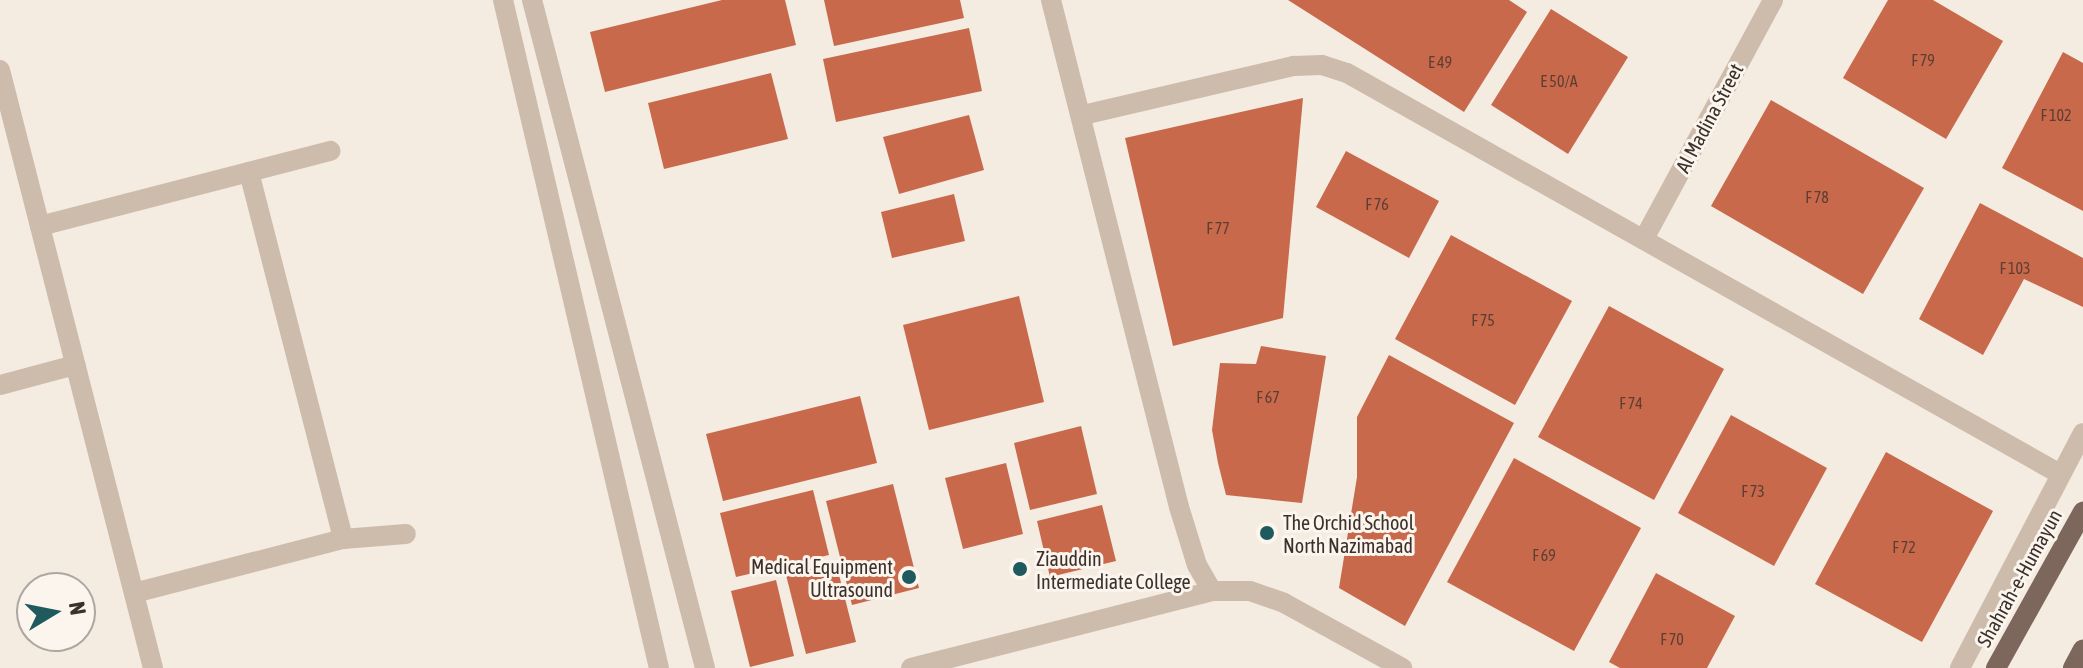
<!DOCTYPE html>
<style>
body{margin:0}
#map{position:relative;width:2083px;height:668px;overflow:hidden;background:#f4ebe1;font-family:"Asap Condensed",sans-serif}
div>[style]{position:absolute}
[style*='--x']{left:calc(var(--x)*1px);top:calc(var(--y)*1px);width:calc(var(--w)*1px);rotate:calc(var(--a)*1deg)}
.building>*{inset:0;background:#c8694b}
.minor>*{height:20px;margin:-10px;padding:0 10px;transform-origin:10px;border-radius:10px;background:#cdbbac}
.major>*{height:20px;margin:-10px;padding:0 10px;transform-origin:10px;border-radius:10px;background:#7d675c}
.dots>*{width:22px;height:22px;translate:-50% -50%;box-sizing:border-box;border:4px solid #fbf5ee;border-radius:50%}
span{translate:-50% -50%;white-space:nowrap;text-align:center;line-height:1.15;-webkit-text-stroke:6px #fbf5ee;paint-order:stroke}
.number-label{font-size:16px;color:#5e3e33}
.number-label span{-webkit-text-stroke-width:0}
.street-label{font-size:20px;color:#3b302b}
.poi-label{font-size:20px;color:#3b302b}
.left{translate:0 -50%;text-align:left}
.right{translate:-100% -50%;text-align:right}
.north{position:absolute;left:16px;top:572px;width:80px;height:80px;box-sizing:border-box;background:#fbf5ee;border:2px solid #aea6a0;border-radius:50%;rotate:80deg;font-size:22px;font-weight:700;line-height:32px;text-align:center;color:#3b302b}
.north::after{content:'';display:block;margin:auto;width:28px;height:36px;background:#1f5a5e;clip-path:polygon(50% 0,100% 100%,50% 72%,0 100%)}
</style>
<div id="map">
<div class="building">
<i style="clip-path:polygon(722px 0,785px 0,796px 45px,605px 92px,590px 32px)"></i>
<i style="clip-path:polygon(824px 0,960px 0,964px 18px,834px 46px)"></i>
<i style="clip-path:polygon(1288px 0,1509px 0,1527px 12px,1464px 112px)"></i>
<i style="clip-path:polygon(1888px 0,1933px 0,2003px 41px,1946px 139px,1843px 78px)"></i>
<i style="clip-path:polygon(1551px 9px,1628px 57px,1568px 154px,1491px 105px)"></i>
<i style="clip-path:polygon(969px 28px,982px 91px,836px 122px,823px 59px)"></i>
<i style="clip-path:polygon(2063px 52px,2083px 63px,2083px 211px,2002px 168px)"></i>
<i style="clip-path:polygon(771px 73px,788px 139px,664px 169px,648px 103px)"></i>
<i style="clip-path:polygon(1303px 98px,1283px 318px,1173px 346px,1125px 138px)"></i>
<i style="clip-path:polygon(1771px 100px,1924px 188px,1863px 294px,1711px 206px)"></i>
<i style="clip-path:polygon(969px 115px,984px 170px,899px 194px,883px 137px)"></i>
<i style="clip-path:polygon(1346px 151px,1439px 201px,1409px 258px,1316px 207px)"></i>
<i style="clip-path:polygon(954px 194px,965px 241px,892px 258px,881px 212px)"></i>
<i style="clip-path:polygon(1980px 203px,2083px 258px,2083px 307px,2024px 279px,1983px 355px,1919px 319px)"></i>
<i style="clip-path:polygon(1451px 235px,1572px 301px,1515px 405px,1395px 339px)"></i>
<i style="clip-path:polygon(1019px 296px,1044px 402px,929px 430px,903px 325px)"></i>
<i style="clip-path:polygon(1609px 306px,1724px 369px,1654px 500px,1538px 437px)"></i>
<i style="clip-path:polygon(1261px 346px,1326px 356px,1302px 503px,1226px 495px,1218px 463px,1212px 430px,1220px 363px,1256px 364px)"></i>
<i style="clip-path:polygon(1389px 355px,1514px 423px,1405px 626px,1339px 588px,1357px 477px,1357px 417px)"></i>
<i style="clip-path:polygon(860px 396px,877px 463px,723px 501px,706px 434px)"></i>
<i style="clip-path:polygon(1731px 415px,1827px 468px,1774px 566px,1678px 513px)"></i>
<i style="clip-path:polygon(1081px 426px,1097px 494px,1030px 510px,1014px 443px)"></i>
<i style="clip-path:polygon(1886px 452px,1993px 511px,1922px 642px,1815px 584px)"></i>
<i style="clip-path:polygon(1514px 458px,1641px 528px,1574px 651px,1447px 582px)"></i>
<i style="clip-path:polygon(1006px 463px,1023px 534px,963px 549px,945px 478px)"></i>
<i style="clip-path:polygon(893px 484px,919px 588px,852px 605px,826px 501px)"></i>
<i style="clip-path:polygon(813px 490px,829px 555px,736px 577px,720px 513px)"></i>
<i style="clip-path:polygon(1102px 505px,1116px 561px,1050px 577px,1037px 521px)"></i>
<i style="clip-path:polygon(836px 563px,856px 642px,806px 654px,786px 575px)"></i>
<i style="clip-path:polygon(1656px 573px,1735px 616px,1707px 668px,1620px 668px,1609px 662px)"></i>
<i style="clip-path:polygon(776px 580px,794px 656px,750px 667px,731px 591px)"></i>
</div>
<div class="minor">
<i style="--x:503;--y:0;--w:686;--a:76.86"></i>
<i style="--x:532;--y:0;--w:690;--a:75.48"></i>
<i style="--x:1051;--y:0;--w:523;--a:75.83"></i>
<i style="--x:1179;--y:507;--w:61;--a:72.8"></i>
<i style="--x:1197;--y:565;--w:30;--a:60"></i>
<i style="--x:0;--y:70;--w:617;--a:75.65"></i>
<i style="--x:1083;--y:115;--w:217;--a:-13.1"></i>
<i style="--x:1294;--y:66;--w:28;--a:-2"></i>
<i style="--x:1322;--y:65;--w:26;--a:18"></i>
<i style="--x:1347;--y:73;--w:818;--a:29.35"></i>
<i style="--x:249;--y:172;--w:379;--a:75.6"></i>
<i style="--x:40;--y:226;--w:300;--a:-14.5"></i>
<i style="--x:1645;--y:237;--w:269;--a:-61.6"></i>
<i style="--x:0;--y:385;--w:78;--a:-14.9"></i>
<i style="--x:134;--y:593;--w:216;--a:-14.5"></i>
<i style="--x:343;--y:539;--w:63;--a:-4.5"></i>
<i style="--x:911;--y:668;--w:311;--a:-14.3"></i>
<i style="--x:1212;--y:591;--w:38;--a:0"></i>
<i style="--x:1250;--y:591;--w:36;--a:19"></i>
<i style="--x:1284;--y:603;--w:135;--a:28.8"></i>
<i style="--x:1960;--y:668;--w:265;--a:-62.4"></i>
</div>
<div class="major">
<i style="--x:1996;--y:668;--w:179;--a:-60.9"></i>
<i style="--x:2073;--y:668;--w:21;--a:-62"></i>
</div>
<div class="dots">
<i style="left:1267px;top:533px;background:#1f5a5e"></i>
<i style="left:1020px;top:569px;background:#1f5a5e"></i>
<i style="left:909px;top:577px;background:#1f5a5e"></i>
</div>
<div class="number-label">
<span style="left:1923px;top:60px">F 79</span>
<span style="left:1440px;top:62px">E 49</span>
<span style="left:1559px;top:81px">E 50/A</span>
<span style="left:2056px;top:115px">F 102</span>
<span style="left:1817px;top:197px">F 78</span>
<span style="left:1377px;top:204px">F 76</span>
<span style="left:1218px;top:228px">F 77</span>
<span style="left:2015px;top:268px">F 103</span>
<span style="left:1483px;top:320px">F 75</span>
<span style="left:1268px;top:397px">F 67</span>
<span style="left:1631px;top:403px">F 74</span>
<span style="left:1753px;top:491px">F 73</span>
<span style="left:1904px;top:547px">F 72</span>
<span style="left:1544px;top:555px">F 69</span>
<span style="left:1672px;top:639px">F 70</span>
</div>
<div class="street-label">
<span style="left:1709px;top:118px;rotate:-62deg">Al Madina Street</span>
<span style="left:2019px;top:578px;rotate:-61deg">Shahrah-e-Humayun</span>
</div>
<div class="poi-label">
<span class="left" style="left:1283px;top:534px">The Orchid School<br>North Nazimabad</span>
<span class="left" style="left:1036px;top:570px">Ziauddin<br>Intermediate College</span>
<span class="right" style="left:893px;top:578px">Medical Equipment<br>Ultrasound</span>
</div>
<div class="north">N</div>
</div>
